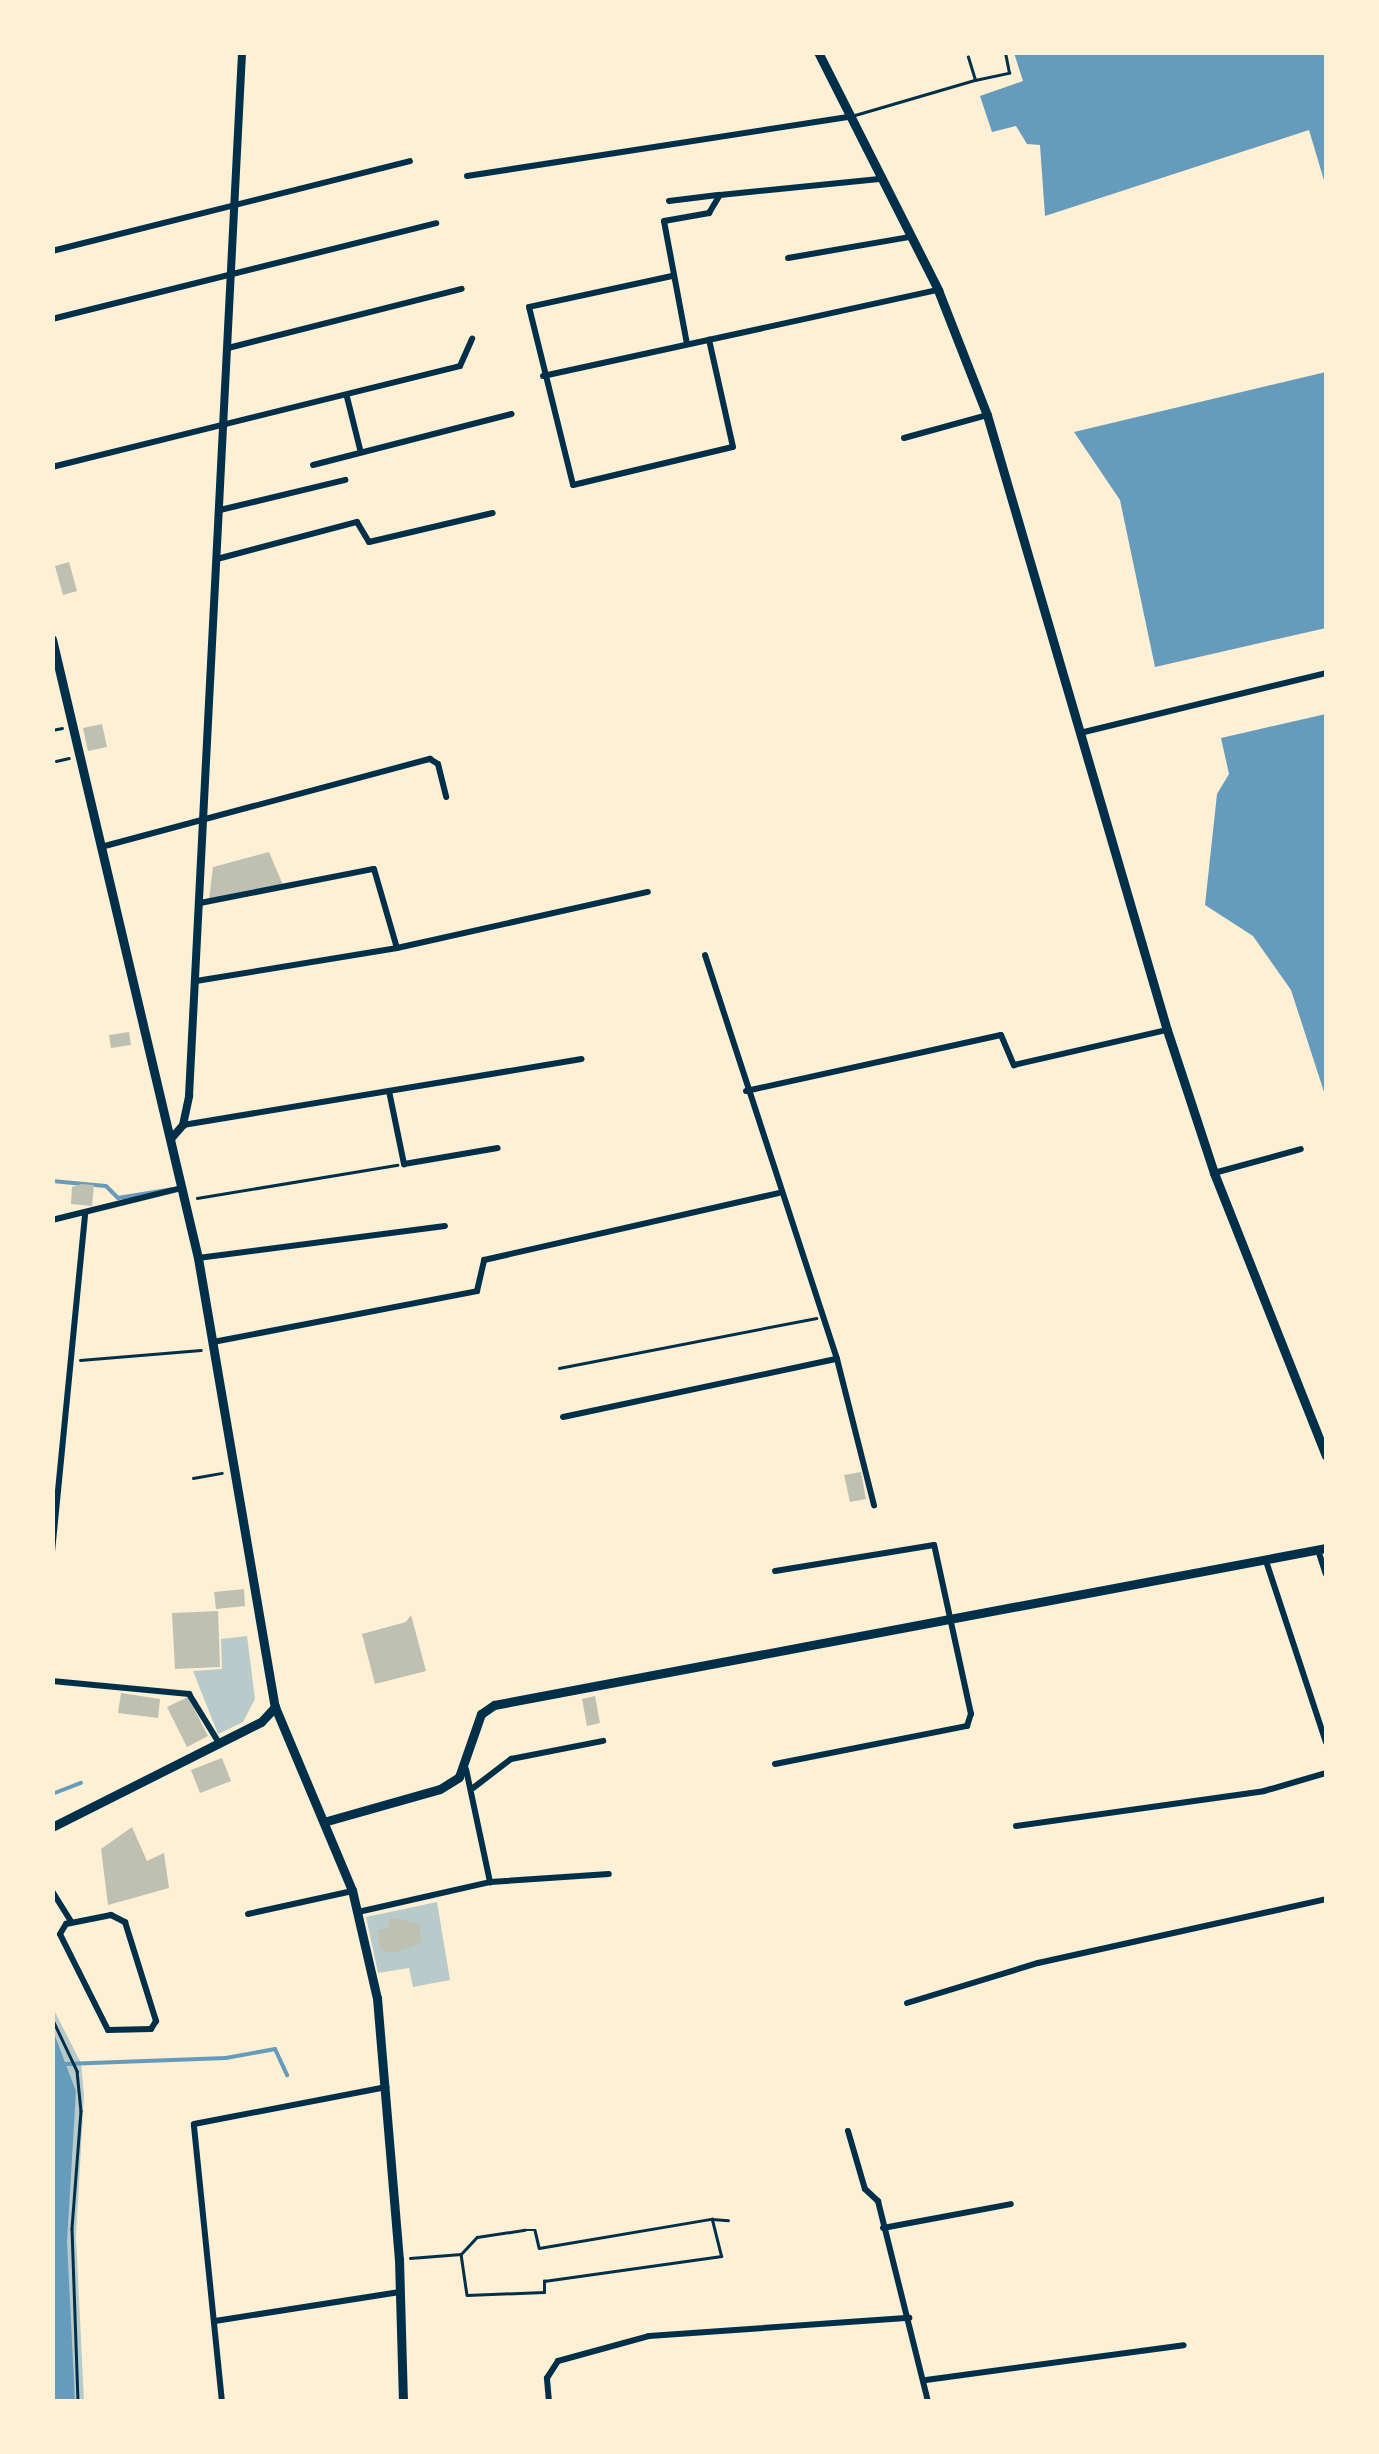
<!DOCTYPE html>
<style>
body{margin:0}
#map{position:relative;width:1379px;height:2454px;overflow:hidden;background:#fdf0d5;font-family:Ubuntu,sans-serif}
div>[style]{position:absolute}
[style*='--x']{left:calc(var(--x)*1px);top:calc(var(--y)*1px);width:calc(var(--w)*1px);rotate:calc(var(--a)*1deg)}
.green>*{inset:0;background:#b9caca}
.water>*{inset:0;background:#669bbc}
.stream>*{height:4px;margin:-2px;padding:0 2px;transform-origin:2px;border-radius:2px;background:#669bbc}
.building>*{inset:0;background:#bec0b2}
.path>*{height:2.5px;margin:-1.25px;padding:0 1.25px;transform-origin:1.25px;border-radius:1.25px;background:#003049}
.service>*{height:2.5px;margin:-1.25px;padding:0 1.25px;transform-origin:1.25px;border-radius:1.25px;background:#003049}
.minor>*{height:6px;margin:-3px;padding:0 3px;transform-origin:3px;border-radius:3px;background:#003049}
.tertiary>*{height:8px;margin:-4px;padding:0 4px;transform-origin:4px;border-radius:4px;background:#003049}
.secondary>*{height:9px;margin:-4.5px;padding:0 4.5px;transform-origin:4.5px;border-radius:4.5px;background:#003049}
span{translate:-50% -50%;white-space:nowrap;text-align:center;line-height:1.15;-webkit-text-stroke:8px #fdf0d5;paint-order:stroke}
.frame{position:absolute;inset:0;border:55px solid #fdf0d5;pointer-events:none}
</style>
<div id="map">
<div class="green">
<i style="clip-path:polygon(247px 1636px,255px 1699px,243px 1722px,218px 1734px,193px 1671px,222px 1669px,221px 1639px)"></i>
<i style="clip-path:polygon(437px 1902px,450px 1980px,413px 1987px,409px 1968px,378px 1973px,366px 1917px)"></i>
<i style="clip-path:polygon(52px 2006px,81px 2063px,84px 2095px,76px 2236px,84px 2401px,75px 2401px,62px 2237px,76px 2091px,53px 2030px)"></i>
</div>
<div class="water">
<i style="clip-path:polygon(1014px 53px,1326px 53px,1326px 187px,1309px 130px,1045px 216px,1040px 145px,1027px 144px,1016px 126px,992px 132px,980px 96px,1023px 81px)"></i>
<i style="clip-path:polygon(1326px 372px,1326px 628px,1155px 667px,1120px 500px,1074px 432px)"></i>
<i style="clip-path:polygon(1326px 714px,1326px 1098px,1291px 990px,1253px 936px,1205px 905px,1217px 794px,1229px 774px,1221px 738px)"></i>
<i style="clip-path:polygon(53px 2030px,76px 2091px,67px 2242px,75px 2401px,53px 2401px)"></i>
</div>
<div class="stream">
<i style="--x:52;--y:1181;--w:54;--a:5.3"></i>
<i style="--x:106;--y:1186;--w:17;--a:45"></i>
<i style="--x:118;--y:1198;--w:56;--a:-9.3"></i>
<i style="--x:52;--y:1794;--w:31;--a:-21"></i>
<i style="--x:65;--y:2064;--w:161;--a:-2.1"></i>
<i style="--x:226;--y:2058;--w:50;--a:-10.4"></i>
<i style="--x:275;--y:2049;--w:29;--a:65"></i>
</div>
<div class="building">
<i style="clip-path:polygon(69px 562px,77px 591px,63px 595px,55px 566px)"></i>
<i style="clip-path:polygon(102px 724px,107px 747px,88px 751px,83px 728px)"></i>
<i style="clip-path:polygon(269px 852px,283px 885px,209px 899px,213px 867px)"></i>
<i style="clip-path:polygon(129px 1032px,131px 1045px,111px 1048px,109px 1035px)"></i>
<i style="clip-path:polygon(81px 1184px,94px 1185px,92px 1206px,71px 1204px,72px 1187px)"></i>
<i style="clip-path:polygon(861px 1472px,866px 1499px,850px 1502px,844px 1475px)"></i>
<i style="clip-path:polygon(244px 1589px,245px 1606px,216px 1609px,214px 1592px)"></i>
<i style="clip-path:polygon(218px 1611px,220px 1667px,175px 1669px,172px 1613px)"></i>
<i style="clip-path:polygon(411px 1615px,426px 1671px,375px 1684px,362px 1634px,406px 1622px)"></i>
<i style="clip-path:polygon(121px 1693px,160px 1699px,158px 1718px,118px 1713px)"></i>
<i style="clip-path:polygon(595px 1696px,600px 1723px,587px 1726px,582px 1699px)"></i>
<i style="clip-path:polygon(188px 1697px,208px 1736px,187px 1747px,167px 1707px)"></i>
<i style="clip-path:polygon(222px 1758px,231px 1781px,200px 1793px,191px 1770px)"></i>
<i style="clip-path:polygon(132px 1827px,147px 1861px,164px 1853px,169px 1888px,108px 1905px,101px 1849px)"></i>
<i style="clip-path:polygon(390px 1917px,419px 1924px,422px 1943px,392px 1953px,381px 1950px,377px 1930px,388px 1928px)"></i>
</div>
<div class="path">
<i style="--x:52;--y:730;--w:10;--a:-11"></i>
<i style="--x:56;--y:761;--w:13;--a:-13"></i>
<i style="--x:197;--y:1198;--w:203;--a:-9.4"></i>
<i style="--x:80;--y:1360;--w:121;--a:-4.7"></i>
<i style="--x:559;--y:1368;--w:262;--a:-11"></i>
<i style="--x:193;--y:1478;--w:29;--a:-10"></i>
<i style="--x:52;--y:2018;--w:59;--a:64.7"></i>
<i style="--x:77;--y:2071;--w:40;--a:84.3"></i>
<i style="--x:81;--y:2111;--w:118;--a:94.4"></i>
<i style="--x:72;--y:2229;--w:173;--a:88"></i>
<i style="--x:461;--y:2254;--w:41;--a:81.7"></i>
<i style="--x:467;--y:2295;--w:77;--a:-2.2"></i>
<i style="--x:544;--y:2292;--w:11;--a:-90"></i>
<i style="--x:544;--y:2281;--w:179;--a:-8"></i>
<i style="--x:721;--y:2256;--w:38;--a:-104"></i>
<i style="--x:712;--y:2219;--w:16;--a:4"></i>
<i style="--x:410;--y:2258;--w:51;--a:-4.5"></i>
<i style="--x:461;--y:2254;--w:23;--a:-47"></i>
<i style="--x:477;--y:2237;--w:48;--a:-8.5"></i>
<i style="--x:524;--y:2230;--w:11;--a:0"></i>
<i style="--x:535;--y:2230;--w:18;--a:77"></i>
<i style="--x:539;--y:2248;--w:174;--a:-9.6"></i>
</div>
<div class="service">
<i style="--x:975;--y:80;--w:35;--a:-12"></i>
<i style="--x:1009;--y:73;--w:21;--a:-101"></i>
<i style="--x:855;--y:115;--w:125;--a:-16.3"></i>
<i style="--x:975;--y:80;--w:24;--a:-107"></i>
</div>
<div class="minor">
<i style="--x:467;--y:176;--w:387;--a:-8.8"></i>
<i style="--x:669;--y:201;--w:49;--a:-7"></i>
<i style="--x:52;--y:251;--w:369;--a:-14.1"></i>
<i style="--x:788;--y:258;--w:124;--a:-9.8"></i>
<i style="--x:672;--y:276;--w:146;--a:167.8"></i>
<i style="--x:529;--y:307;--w:183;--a:76.1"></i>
<i style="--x:573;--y:485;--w:164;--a:-13.4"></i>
<i style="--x:733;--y:447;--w:110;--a:-102.6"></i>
<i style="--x:52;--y:319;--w:396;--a:-14"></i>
<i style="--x:687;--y:344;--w:125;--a:-100.6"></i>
<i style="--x:664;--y:221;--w:46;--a:-10.1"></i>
<i style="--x:709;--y:213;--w:21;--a:-59"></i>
<i style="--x:720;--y:195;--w:160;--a:-5.7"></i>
<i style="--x:228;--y:348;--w:241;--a:-14.2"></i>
<i style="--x:543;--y:376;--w:404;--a:-12.3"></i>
<i style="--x:347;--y:397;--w:54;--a:76"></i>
<i style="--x:904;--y:438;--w:86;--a:-15.5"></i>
<i style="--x:313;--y:465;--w:205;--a:-14.4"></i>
<i style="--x:52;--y:467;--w:420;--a:-13.9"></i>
<i style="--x:460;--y:366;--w:30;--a:-66"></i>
<i style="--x:220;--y:510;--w:129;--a:-13.5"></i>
<i style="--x:217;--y:559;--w:145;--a:-14.8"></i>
<i style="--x:357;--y:522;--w:23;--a:59"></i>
<i style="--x:369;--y:542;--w:127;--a:-13.2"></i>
<i style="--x:1080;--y:733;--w:253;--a:-13.7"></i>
<i style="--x:101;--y:847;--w:341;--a:-15"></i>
<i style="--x:430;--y:759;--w:9;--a:32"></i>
<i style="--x:438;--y:764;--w:34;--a:76"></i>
<i style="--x:200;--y:903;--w:177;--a:-11.1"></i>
<i style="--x:374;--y:869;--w:82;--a:73.8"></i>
<i style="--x:705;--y:955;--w:425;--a:71.9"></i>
<i style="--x:837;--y:1359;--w:151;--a:75.8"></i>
<i style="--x:196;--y:981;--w:204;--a:-9.3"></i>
<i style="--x:397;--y:948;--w:257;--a:-12.6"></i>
<i style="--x:389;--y:1091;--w:75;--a:78.4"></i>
<i style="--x:404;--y:1164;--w:95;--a:-9.7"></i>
<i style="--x:746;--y:1091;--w:261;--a:-12.4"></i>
<i style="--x:1001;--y:1035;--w:33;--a:67"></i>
<i style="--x:1014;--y:1065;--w:157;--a:-12.9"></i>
<i style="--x:183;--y:1125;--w:404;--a:-9.4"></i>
<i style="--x:1214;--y:1173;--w:90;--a:-15.4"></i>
<i style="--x:52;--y:1220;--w:133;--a:-13.9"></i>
<i style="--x:198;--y:1258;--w:249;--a:-7.4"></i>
<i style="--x:213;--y:1342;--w:269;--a:-10.9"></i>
<i style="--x:477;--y:1291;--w:32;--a:-77"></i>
<i style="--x:484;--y:1260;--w:302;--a:-12.8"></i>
<i style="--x:563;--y:1417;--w:280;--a:-12"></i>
<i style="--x:1318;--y:1550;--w:25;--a:72"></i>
<i style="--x:52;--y:1552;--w:340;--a:-84.4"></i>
<i style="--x:1266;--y:1561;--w:191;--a:71.7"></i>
<i style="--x:52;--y:1681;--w:138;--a:5.4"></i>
<i style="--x:189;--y:1694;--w:57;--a:58.5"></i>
<i style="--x:775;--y:1764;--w:196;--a:-11.2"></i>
<i style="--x:967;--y:1726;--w:13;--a:-72"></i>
<i style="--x:971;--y:1714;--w:173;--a:-102.3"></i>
<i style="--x:934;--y:1545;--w:161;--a:170.7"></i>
<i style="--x:466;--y:1769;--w:116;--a:78"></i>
<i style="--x:473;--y:1788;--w:48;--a:-37.3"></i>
<i style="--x:511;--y:1759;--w:94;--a:-11.1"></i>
<i style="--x:1016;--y:1826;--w:250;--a:-8"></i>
<i style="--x:1264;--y:1791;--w:65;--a:-16.2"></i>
<i style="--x:490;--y:1882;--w:119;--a:-3.8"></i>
<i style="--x:52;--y:1891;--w:36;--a:58"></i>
<i style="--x:358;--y:1912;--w:135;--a:-12.8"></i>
<i style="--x:248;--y:1914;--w:107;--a:-12.4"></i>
<i style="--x:111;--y:1915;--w:16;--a:27"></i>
<i style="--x:125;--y:1922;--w:104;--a:72.6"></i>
<i style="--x:156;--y:2021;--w:9;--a:122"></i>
<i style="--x:151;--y:2029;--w:43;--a:178.7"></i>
<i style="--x:108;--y:2030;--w:107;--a:-116.6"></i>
<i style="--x:60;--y:1934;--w:12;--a:-59"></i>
<i style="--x:66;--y:1924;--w:46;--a:-11.3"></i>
<i style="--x:907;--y:2003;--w:137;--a:-17"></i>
<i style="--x:1038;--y:1963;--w:295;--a:-12.5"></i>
<i style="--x:848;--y:2131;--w:60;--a:73.7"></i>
<i style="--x:865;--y:2189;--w:18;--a:43"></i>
<i style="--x:878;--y:2201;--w:207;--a:76"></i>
<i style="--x:883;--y:2228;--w:130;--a:-10.6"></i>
<i style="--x:215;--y:2321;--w:187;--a:-8.9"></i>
<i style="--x:926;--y:2380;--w:260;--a:-7.7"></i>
<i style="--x:222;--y:2402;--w:279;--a:-95.8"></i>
<i style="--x:194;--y:2124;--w:196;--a:-10.9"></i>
<i style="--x:549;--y:2402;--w:24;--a:-95"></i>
<i style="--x:547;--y:2378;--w:20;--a:-57"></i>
<i style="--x:558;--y:2361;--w:94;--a:-15.4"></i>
<i style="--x:649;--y:2336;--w:261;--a:-4"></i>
</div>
<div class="tertiary">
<i style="--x:171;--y:1139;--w:18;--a:-49"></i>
<i style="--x:183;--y:1125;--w:30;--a:-78"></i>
<i style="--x:189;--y:1096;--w:1045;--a:-87.09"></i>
</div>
<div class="secondary">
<i style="--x:818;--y:52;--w:267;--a:63.2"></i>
<i style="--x:938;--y:290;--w:134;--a:68.6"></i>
<i style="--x:987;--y:415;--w:641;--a:73.69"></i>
<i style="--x:1167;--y:1030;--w:151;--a:71.8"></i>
<i style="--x:1214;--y:1173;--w:304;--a:68.4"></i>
<i style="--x:52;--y:639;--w:636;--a:76.73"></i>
<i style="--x:198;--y:1258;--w:456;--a:80.3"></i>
<i style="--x:275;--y:1707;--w:199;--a:67.2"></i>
<i style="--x:352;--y:1890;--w:111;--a:77"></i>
<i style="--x:377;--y:1998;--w:262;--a:85.2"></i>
<i style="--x:399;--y:2259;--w:143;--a:88.4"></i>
<i style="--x:327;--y:1821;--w:117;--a:-15.8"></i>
<i style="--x:440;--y:1789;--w:22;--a:-32"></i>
<i style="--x:459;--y:1777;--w:67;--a:-70.8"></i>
<i style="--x:481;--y:1714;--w:16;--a:-35"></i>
<i style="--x:494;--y:1705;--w:847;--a:-10.69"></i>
<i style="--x:52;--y:1827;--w:234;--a:-26.7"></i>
<i style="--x:261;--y:1722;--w:21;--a:-47"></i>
</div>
<div class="frame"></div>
</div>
